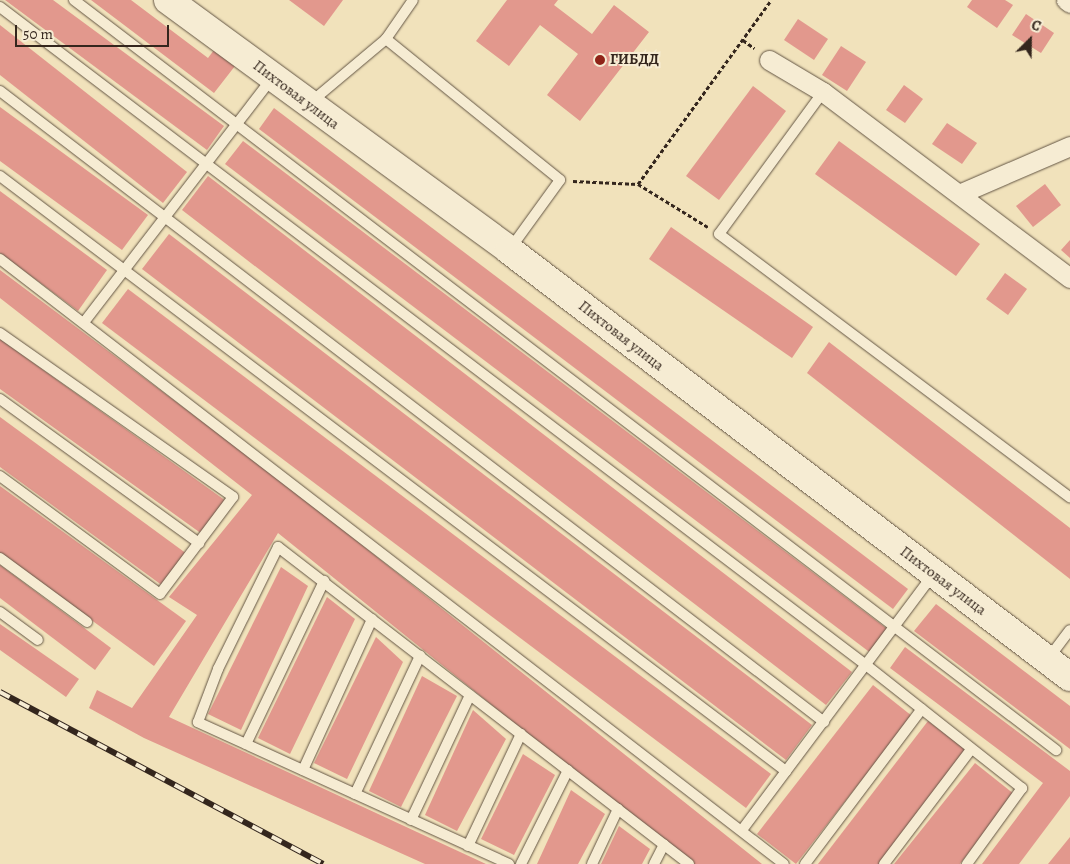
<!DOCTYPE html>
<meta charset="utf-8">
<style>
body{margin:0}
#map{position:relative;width:1070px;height:864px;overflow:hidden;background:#f1e2bb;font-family:Alegreya,serif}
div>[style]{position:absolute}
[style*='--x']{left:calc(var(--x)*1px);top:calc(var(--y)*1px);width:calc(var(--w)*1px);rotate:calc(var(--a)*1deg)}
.building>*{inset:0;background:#e2988d}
.path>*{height:3px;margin-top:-1.5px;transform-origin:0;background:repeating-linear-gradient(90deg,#34261d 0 4px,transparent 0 6.5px)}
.roads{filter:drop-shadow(0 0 1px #635544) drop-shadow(0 0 1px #635544)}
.lane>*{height:10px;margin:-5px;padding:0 5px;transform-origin:5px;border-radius:5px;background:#f6ecd3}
.street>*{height:19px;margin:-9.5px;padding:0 9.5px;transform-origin:9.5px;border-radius:9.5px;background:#f6ecd3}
.secondary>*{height:28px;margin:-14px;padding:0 14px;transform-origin:14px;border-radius:14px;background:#f6ecd3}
.rail>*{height:5.5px;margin-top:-2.75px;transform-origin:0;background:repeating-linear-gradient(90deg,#f6ecd3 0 11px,#34261d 0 22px);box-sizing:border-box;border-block:1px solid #34261d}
.dots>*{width:14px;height:14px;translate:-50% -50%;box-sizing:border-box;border:2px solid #f6ecd3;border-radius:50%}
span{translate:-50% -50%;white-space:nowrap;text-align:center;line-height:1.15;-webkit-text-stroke:4px #f6ecd3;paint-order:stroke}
.poi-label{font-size:15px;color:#34261d;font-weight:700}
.left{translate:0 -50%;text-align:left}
.street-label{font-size:15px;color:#34261d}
.north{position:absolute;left:1005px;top:15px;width:50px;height:50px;-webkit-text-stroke:4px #f6ecd3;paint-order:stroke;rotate:23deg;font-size:14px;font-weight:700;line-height:20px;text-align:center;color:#34261d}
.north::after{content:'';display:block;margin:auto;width:18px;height:22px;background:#34261d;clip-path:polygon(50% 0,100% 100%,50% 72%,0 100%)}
.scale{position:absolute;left:15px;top:25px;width:154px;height:22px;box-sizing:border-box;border:2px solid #34261d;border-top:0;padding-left:6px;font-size:15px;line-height:18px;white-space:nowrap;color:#34261d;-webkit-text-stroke:4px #f6ecd3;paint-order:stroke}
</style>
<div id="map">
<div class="building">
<i style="clip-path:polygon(5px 0,53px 0,224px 126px,207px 150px)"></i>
<i style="clip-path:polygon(91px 0,131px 0,208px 58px,214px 50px,235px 66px,214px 93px)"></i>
<i style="clip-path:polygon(289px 0,343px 0,324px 26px)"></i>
<i style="clip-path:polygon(507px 0,558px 0,554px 5px,592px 34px,614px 5px,649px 32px,580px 121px,547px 95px,578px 54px,540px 25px,509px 66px,476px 41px)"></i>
<i style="clip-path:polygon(972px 0,1005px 0,1013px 5px,997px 28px,967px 7px)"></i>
<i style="clip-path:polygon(1026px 14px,1054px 33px,1041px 53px,1012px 35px)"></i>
<i style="clip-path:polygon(798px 19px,828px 39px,814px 60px,784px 40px)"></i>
<i style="clip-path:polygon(0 25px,187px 172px,163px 203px,0 75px)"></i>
<i style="clip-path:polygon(841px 46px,866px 62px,847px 91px,822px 75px)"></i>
<i style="clip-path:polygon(904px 85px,923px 99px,905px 123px,886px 110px)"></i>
<i style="clip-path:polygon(753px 86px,786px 111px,719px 200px,686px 176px)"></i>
<i style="clip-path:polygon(0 107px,148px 215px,122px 250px,0 161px)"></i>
<i style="clip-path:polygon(274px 108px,908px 589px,893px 609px,259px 129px)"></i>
<i style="clip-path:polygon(947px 123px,977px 143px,962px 164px,932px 144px)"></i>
<i style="clip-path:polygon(243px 141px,890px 631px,872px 654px,225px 164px)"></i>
<i style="clip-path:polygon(839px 141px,980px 244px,956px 276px,815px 174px)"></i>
<i style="clip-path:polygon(208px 176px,852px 672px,826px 705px,182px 210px)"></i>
<i style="clip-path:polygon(1045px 184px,1061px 205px,1033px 227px,1016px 206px)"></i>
<i style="clip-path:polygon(0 191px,107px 270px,78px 311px,0 253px)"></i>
<i style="clip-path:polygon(671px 227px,813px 327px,792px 358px,649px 259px)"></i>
<i style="clip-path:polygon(169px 234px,812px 725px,786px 760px,142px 269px)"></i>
<i style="clip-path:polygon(1070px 240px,1070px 258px,1061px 250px)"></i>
<i style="clip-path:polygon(0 270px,283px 482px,762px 864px,689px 864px,278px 533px,169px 717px,486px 864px,425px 864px,144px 738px,89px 708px,97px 690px,132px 708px,197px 615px,169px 597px,252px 495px,0 298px)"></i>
<i style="clip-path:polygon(1005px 273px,1027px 289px,1008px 315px,986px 299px)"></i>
<i style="clip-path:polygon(128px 289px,771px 774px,746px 808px,102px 323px)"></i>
<i style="clip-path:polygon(0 339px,226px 501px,202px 534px,0 389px)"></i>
<i style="clip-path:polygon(829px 342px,1070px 528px,1070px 579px,807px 373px)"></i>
<i style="clip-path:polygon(0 417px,187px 554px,163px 586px,0 467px)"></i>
<i style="clip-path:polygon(0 486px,186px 621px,154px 666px,0 553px)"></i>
<i style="clip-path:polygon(0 565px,111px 648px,95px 670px,0 598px)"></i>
<i style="clip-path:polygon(281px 567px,308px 586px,241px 730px,208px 714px)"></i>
<i style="clip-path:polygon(327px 597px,355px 619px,290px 754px,258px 738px)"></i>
<i style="clip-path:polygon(936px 604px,1070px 706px,1070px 749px,914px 631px)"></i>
<i style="clip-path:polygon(0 624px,79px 679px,66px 697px,0 650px)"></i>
<i style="clip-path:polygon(376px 637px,403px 662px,347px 779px,314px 763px)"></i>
<i style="clip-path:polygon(905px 647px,1070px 771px,1070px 796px,1019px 864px,982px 864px,1043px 783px,890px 668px)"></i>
<i style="clip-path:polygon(422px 676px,457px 696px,401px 807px,369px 791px)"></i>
<i style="clip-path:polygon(873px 685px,912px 716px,796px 864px,757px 834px)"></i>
<i style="clip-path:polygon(473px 710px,506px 739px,457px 831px,425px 815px)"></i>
<i style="clip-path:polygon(928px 721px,969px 752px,882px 864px,818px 864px)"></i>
<i style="clip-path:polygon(523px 754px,555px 775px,514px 855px,481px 839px)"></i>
<i style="clip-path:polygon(975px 763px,1014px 794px,960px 864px,894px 864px)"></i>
<i style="clip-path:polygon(571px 790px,605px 814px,578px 864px,537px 864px)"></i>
<i style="clip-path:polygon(619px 826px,650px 849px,642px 864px,601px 864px)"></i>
<i style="clip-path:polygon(1070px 837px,1070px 864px,1048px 864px)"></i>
</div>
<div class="path">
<i style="--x:743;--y:40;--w:14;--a:36"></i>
<i style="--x:573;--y:181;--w:65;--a:2.6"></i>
<i style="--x:638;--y:184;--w:227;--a:-54.1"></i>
<i style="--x:638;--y:184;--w:82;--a:31.6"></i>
</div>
<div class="roads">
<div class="lane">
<i style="--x:74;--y:0;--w:1236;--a:37.37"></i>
<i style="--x:0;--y:7;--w:1088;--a:37.23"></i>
<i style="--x:866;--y:665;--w:199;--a:38.3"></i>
<i style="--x:1022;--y:788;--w:94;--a:125.9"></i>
<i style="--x:386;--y:39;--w:224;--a:39"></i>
<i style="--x:560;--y:180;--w:85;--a:125.9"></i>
<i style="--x:0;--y:91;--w:1038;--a:37.44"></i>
<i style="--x:823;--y:92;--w:176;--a:126.2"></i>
<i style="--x:719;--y:234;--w:439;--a:36.9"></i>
<i style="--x:311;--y:102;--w:98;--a:-40"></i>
<i style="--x:386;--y:39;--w:47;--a:-55.3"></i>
<i style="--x:0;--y:176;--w:986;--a:37.13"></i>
<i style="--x:0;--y:259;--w:990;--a:37.66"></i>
<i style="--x:85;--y:321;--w:307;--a:-52.4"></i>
<i style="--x:0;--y:333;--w:285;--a:35.1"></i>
<i style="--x:233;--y:497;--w:121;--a:127"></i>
<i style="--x:160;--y:594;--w:199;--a:-143.6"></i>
<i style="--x:0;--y:399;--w:246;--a:35.9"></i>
<i style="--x:0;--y:558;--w:108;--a:36.3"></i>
<i style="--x:0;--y:612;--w:47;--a:36.4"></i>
<i style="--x:1048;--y:659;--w:36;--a:-53"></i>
<i style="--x:246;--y:744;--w:181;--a:-64.4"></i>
<i style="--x:303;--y:770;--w:166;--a:-65.4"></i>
<i style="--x:355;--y:794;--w:153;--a:-64.8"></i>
<i style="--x:411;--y:820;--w:138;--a:-64.7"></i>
<i style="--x:742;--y:830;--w:319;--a:-53.2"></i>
<i style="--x:468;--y:846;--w:124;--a:-64.7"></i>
<i style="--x:509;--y:864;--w:342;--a:-155.5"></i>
<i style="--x:198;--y:722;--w:57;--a:-69.3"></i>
<i style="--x:218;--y:669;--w:136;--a:-63.8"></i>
<i style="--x:278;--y:547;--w:519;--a:37.64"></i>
<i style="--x:521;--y:864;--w:105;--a:-63.4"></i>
<i style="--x:592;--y:864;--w:61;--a:-64.7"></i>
<i style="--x:654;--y:864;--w:22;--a:-63"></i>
<i style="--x:805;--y:864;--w:194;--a:-53"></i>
<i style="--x:884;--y:864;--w:141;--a:-52.8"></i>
</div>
<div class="street">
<i style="--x:1066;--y:0;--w:5;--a:37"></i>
<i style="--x:769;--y:60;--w:63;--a:30.7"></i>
<i style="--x:823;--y:92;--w:309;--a:37"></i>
<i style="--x:959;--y:194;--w:121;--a:-23.4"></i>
</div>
<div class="secondary">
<i style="--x:168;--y:0;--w:423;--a:36.2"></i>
<i style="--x:509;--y:250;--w:705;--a:37.28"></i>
</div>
</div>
<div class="rail">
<i style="--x:0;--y:692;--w:366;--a:28"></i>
</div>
<div class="dots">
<i style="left:600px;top:60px;background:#8f2418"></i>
</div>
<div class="poi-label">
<span class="left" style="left:610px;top:60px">ГИБДД</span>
</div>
<div class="street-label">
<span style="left:296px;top:95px;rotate:37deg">Пихтовая улица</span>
<span style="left:621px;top:336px;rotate:38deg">Пихтовая улица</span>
<span style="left:943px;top:581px;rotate:37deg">Пихтовая улица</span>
</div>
<div class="north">С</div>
<div class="scale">50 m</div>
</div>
